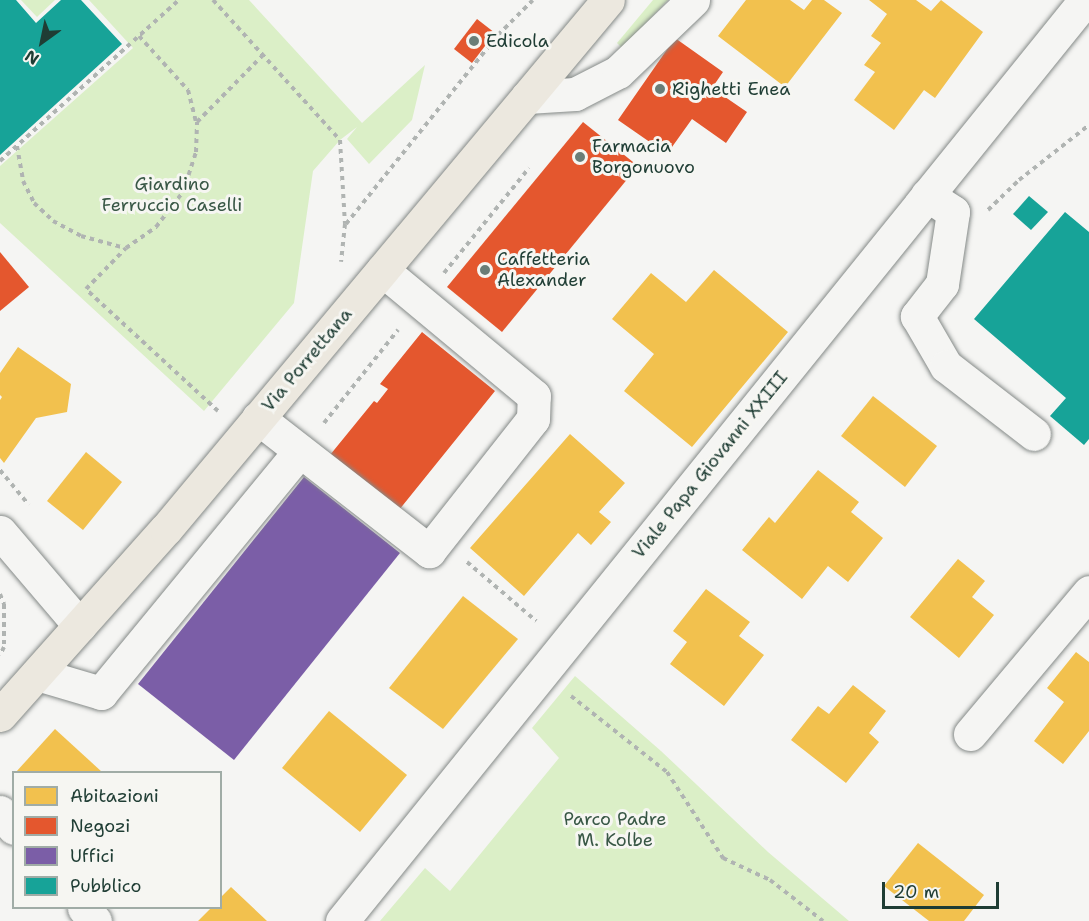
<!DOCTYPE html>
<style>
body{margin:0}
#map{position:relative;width:1089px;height:921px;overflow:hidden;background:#f5f5f3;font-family:"Shantell Sans",sans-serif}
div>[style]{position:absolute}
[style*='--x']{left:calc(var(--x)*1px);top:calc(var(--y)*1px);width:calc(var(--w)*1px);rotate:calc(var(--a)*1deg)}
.green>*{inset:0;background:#dbefc7}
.homes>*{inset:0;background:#f2c14e}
.shops>*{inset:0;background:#e4572e}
.offices>*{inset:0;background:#7b5ea7}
.public>*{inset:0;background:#17a398}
.path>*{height:4px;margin-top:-2px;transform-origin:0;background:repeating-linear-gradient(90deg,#b0b4b2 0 4.5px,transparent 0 9px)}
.roads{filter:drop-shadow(0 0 2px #858a88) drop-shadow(0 0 2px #858a88)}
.minor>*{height:33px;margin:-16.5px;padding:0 16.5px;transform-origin:16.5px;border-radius:16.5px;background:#f5f5f3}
.major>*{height:33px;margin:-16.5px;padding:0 16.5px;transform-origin:16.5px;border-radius:16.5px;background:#ece8df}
.dots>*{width:16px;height:16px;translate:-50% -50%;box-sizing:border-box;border:3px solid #f6f6f2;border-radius:50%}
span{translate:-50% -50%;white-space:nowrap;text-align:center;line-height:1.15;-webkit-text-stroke:6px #f6f6f2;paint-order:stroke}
.poi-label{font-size:18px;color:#1f3d34}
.left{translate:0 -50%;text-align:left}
.park-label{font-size:18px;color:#385745}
.street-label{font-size:18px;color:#1f3d34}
.legend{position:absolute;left:12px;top:771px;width:210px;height:138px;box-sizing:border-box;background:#f6f6f2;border:2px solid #a0aca6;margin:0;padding:8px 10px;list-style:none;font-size:18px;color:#1f3d34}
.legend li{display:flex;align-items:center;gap:12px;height:30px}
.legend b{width:30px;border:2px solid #a0aca6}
.north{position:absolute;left:12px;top:12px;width:60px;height:60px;-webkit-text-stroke:4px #f6f6f2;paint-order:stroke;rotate:213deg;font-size:16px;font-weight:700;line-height:24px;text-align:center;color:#1f3d34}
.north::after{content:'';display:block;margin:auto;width:21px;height:27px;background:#1f3d34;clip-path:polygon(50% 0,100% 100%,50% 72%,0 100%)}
.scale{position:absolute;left:882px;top:882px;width:117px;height:27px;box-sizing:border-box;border:3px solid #1f3d34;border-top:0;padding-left:8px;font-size:18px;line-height:21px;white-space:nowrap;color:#1f3d34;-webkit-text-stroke:4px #f6f6f2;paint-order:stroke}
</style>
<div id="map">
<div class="green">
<i style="clip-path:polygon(21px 0,55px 0,37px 17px)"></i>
<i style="clip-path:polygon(89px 0,249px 0,362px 123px,425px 65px,412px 120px,369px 164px,347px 139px,357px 127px,340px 140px,313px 171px,294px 303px,204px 411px,0 223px,0 166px,133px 48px)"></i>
<i style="clip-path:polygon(653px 0,668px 0,622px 48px,617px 43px)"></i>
<i style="clip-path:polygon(575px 676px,661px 751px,768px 852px,849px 921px,380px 921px,425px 868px,450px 891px,559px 758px,532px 728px)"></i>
</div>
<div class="homes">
<i style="clip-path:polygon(746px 0,790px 0,804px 10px,812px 0,824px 0,842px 13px,785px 87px,718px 36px)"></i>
<i style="clip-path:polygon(869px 0,916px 0,931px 11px,941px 0,983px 32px,935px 98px,924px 90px,894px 130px,854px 100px,875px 72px,864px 65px,881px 43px,871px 36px,887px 14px)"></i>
<i style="clip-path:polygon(714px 270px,788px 332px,692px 447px,624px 391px,654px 354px,612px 319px,651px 273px,686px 302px)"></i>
<i style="clip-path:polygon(18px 347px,71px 384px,67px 412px,36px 418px,4px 463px,0 458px,0 400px,2px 397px,0 395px,0 373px)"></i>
<i style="clip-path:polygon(873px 396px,937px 446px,905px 487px,841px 436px)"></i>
<i style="clip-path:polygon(570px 434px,625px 483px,599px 512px,611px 522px,591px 545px,578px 533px,524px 596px,470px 548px)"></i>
<i style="clip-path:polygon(86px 452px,122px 482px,83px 530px,47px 501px)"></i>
<i style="clip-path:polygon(818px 470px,859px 502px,851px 512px,883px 538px,848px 582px,828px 566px,802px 599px,742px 550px,769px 517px,775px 523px)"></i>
<i style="clip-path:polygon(958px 559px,985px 581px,972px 597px,994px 615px,959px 658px,910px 617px)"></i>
<i style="clip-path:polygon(706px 589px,750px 622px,739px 636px,764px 655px,724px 706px,670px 664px,687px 642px,673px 631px)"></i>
<i style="clip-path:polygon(463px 596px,518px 639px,443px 729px,389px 688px)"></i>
<i style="clip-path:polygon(1076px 652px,1089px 662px,1089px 731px,1063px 764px,1034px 741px,1064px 702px,1047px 688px)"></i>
<i style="clip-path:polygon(853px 685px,886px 711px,869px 733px,879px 742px,846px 783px,791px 740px,818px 706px,829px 714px)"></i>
<i style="clip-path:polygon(329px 711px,407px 775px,360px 832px,282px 768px)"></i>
<i style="clip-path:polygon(55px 729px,102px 772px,16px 772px)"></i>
<i style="clip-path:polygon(918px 843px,984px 895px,964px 921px,929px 921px,884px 886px)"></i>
<i style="clip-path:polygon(231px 887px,267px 921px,198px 921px,211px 908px,220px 908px,220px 898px)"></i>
</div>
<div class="shops">
<i style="clip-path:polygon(477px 19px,495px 33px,472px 63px,454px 49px)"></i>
<i style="clip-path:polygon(675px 38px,723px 72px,712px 88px,747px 112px,726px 143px,692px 119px,667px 154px,618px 120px)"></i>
<i style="clip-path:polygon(583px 122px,638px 166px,502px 332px,447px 287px)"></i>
<i style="clip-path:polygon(0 252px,29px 287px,0 311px)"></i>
<i style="clip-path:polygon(422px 332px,495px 391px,399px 510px,330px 455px,374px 401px,377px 403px,388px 389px,380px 384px)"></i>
</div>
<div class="offices">
<i style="clip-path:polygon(304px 477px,400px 553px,234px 760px,138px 684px)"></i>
</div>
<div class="public">
<i style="clip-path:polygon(0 0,16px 0,36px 23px,61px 0,81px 0,122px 44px,0 155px)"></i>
<i style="clip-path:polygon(1029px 196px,1048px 212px,1031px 230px,1013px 214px)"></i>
<i style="clip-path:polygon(1065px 212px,1089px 232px,1089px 439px,1084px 445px,1050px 416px,1066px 398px,974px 319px)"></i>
</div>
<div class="path">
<i style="--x:213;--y:0;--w:189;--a:47.8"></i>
<i style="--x:340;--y:140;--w:84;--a:86.6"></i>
<i style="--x:345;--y:224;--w:38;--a:96"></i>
<i style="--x:139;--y:36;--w:73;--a:47.8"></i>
<i style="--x:188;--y:90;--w:32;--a:76"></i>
<i style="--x:17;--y:146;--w:36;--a:80"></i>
<i style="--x:23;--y:181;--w:25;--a:63"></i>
<i style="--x:34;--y:203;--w:26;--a:43"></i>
<i style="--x:53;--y:221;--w:32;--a:28"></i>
<i style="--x:81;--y:236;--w:46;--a:15.3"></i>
<i style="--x:0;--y:161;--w:241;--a:-42"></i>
<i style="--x:988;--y:210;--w:43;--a:-44.1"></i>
<i style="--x:1019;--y:180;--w:89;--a:-38.2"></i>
<i style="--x:346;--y:224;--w:243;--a:-51.2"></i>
<i style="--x:498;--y:35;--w:49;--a:-45"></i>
<i style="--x:444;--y:273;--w:135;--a:-51"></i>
<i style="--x:218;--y:411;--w:180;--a:-137.3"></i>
<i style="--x:86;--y:289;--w:57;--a:-45.7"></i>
<i style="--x:126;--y:248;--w:37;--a:-35"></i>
<i style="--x:156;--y:227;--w:44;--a:-52.4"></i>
<i style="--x:183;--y:192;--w:42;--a:-72"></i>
<i style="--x:196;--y:152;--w:30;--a:-88"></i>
<i style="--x:197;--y:122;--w:94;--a:-45.4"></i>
<i style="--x:324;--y:423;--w:119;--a:-51.5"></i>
<i style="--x:0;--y:470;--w:45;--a:50.4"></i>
<i style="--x:467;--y:562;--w:91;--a:40.5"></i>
<i style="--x:0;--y:594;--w:11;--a:68"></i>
<i style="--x:4;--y:604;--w:43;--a:90"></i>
<i style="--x:4;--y:647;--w:9;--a:117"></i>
<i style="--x:571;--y:696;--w:122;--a:38.4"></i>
<i style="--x:667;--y:772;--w:103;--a:56.9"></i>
<i style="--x:723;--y:858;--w:52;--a:25.1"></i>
<i style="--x:770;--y:880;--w:67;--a:37.7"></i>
</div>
<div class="roads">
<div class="minor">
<i style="--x:527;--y:97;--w:48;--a:-3.6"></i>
<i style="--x:575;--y:94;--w:48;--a:-27.1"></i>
<i style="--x:618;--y:72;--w:104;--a:-43.8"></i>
<i style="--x:927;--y:195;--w:31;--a:33"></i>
<i style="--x:953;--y:212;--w:73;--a:98.7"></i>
<i style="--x:942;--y:284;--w:41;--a:128"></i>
<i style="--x:917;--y:316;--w:58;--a:59.9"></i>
<i style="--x:946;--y:366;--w:111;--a:37.7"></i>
<i style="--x:258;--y:418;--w:217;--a:37.9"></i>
<i style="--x:429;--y:551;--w:168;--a:-51.8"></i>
<i style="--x:533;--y:419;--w:23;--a:-88"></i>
<i style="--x:534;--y:396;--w:197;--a:-140.3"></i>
<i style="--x:0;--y:532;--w:123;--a:49.6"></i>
<i style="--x:37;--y:674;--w:67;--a:16.5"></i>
<i style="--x:101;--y:693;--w:313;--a:-50.6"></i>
<i style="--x:970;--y:734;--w:185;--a:-50"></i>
<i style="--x:0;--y:812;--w:21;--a:49"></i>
<i style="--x:84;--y:908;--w:17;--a:50"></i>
<i style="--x:342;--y:921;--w:1172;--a:-51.1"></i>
</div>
<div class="major">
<i style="--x:0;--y:715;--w:249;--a:-48.3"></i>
<i style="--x:166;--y:529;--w:689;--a:-50.12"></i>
</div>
</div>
<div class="dots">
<i style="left:474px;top:41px;background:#6a7d77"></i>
<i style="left:660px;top:89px;background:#6a7d77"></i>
<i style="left:580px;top:157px;background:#6a7d77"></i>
<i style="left:485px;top:270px;background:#6a7d77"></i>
</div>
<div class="poi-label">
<span class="left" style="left:486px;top:41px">Edicola</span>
<span class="left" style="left:672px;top:89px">Righetti Enea</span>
<span class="left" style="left:592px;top:157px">Farmacia<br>Borgonuovo</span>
<span class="left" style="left:497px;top:270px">Caffetteria<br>Alexander</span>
</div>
<div class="park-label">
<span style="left:172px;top:195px">Giardino<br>Ferruccio Caselli</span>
<span style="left:615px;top:830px">Parco Padre<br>M. Kolbe</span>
</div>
<div class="street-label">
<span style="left:307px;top:360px;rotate:-50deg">Via Porrettana</span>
<span style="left:710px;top:465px;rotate:-51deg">Viale Papa Giovanni XXIII</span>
</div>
<ul class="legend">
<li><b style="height:16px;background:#f2c14e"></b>Abitazioni</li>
<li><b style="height:16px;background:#e4572e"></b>Negozi</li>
<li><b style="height:16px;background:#7b5ea7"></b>Uffici</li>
<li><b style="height:16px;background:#17a398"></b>Pubblico</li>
</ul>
<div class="north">N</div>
<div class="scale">20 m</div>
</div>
